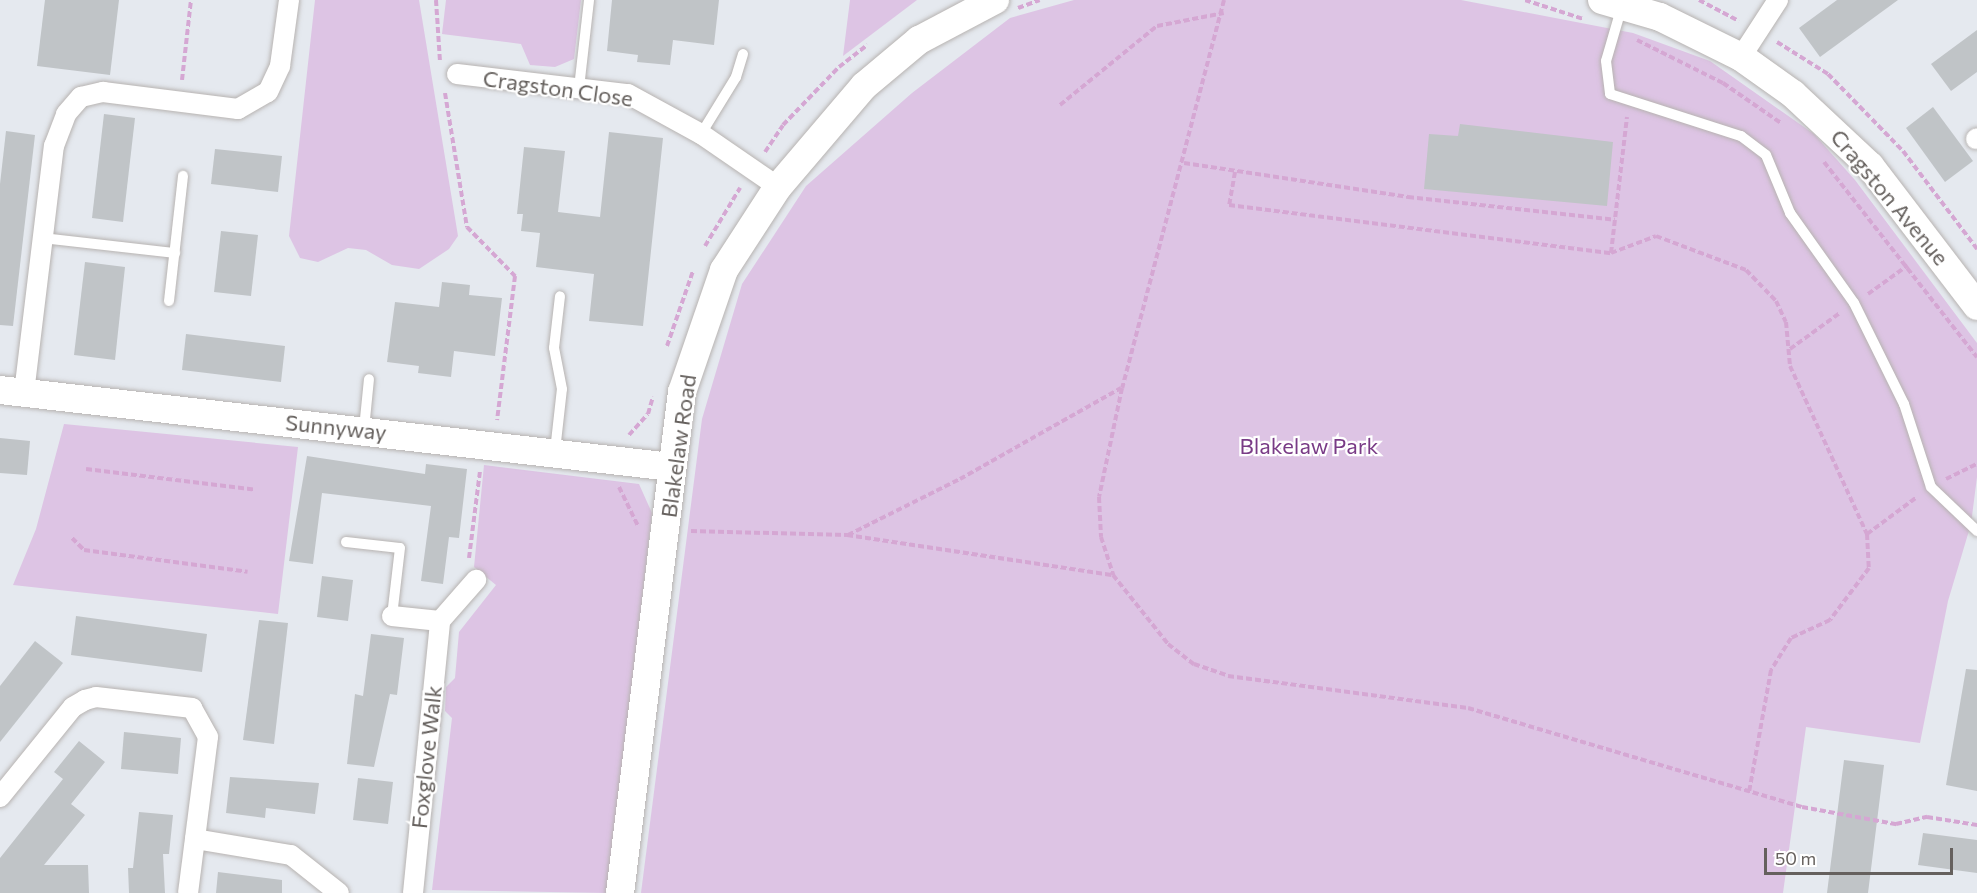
<!DOCTYPE html>
<style>
body{margin:0}
#map{position:relative;width:1977px;height:893px;overflow:hidden;background:#e5e9ef;font-family:Commissioner,sans-serif}
div>[style]{position:absolute}
[style*='--x']{left:calc(var(--x)*1px);top:calc(var(--y)*1px);width:calc(var(--w)*1px);rotate:calc(var(--a)*1deg)}
.green>*{inset:0;background:#ddc4e4}
.building>*{inset:0;background:#c0c4c7}
.path>*{height:4px;margin-top:-2px;transform-origin:0;background:repeating-linear-gradient(90deg,#d5a7d3 0 6px,transparent 0 9px)}
.roads{filter:drop-shadow(0 0 2px #b7b3b1) drop-shadow(0 0 2px #b7b3b1)}
.lane>*{height:10px;margin:-5px;padding:0 5px;transform-origin:5px;border-radius:5px;background:#fff}
.street>*{height:20px;margin:-10px;padding:0 10px;transform-origin:10px;border-radius:10px;background:#fff}
.secondary>*{height:28px;margin:-14px;padding:0 14px;transform-origin:14px;border-radius:14px;background:#fff}
span{translate:-50% -50%;white-space:nowrap;text-align:center;line-height:1.15;-webkit-text-stroke:4.5px #fff;paint-order:stroke}
.street-label{font-size:22px;color:#65605d}
.park-label{font-size:22px;color:#793b86}
.scale{position:absolute;left:1764px;top:848px;width:189px;height:27px;box-sizing:border-box;border:3px solid #65605d;border-top:0;padding-left:8px;font-size:18px;line-height:21px;white-space:nowrap;color:#65605d;-webkit-text-stroke:4px #fff;paint-order:stroke}
</style>
<div id="map">
<div class="green">
<i style="clip-path:polygon(315px 0,419px 0,458px 236px,449px 249px,419px 269px,392px 265px,366px 250px,348px 248px,318px 262px,300px 258px,289px 236px)"></i>
<i style="clip-path:polygon(446px 0,581px 0,574px 59px,555px 67px,530px 65px,521px 44px,442px 34px)"></i>
<i style="clip-path:polygon(850px 0,917px 0,843px 56px)"></i>
<i style="clip-path:polygon(1074px 0,1461px 0,1633px 33px,1710px 61px,1814px 134px,1855px 180px,1977px 343px,1977px 477px,1971px 524px,1948px 601px,1920px 743px,1806px 727px,1783px 893px,641px 893px,702px 419px,742px 284px,806px 186px,912px 93px,1010px 18px)"></i>
<i style="clip-path:polygon(64px 424px,298px 447px,278px 614px,13px 585px,36px 529px)"></i>
<i style="clip-path:polygon(484px 465px,639px 484px,652px 513px,608px 893px,432px 890px,452px 718px,445px 711px,446px 687px,455px 678px,459px 632px,496px 585px,474px 567px)"></i>
</div>
<div class="building">
<i style="clip-path:polygon(45px 0,119px 0,110px 75px,37px 66px)"></i>
<i style="clip-path:polygon(612px 0,719px 0,714px 45px,673px 40px,670px 65px,637px 62px,638px 55px,607px 51px)"></i>
<i style="clip-path:polygon(1837px 0,1898px 0,1820px 57px,1799px 28px)"></i>
<i style="clip-path:polygon(1977px 30px,1977px 72px,1951px 91px,1931px 64px)"></i>
<i style="clip-path:polygon(1933px 107px,1973px 161px,1945px 182px,1906px 128px)"></i>
<i style="clip-path:polygon(104px 114px,135px 118px,123px 222px,92px 218px)"></i>
<i style="clip-path:polygon(1460px 124px,1613px 142px,1607px 206px,1424px 189px,1429px 134px,1458px 136px)"></i>
<i style="clip-path:polygon(6px 131px,35px 135px,13px 326px,0 325px,0 184px)"></i>
<i style="clip-path:polygon(609px 132px,663px 138px,643px 326px,589px 321px,594px 274px,536px 267px,540px 233px,521px 231px,523px 214px,517px 214px,524px 147px,565px 151px,558px 212px,600px 217px)"></i>
<i style="clip-path:polygon(215px 149px,282px 156px,278px 192px,211px 184px)"></i>
<i style="clip-path:polygon(221px 231px,258px 235px,251px 296px,214px 292px)"></i>
<i style="clip-path:polygon(85px 262px,125px 267px,115px 360px,74px 355px)"></i>
<i style="clip-path:polygon(442px 282px,470px 285px,469px 295px,502px 298px,495px 356px,454px 351px,451px 377px,418px 373px,419px 366px,387px 362px,395px 302px,439px 307px)"></i>
<i style="clip-path:polygon(186px 334px,285px 346px,281px 382px,182px 370px)"></i>
<i style="clip-path:polygon(0 438px,30px 441px,27px 475px,0 473px)"></i>
<i style="clip-path:polygon(307px 456px,425px 474px,426px 464px,467px 469px,459px 538px,449px 537px,443px 584px,421px 581px,431px 506px,322px 493px,313px 564px,289px 561px)"></i>
<i style="clip-path:polygon(322px 576px,353px 580px,348px 621px,317px 617px)"></i>
<i style="clip-path:polygon(76px 616px,207px 634px,202px 672px,71px 655px)"></i>
<i style="clip-path:polygon(259px 620px,288px 623px,274px 744px,243px 740px)"></i>
<i style="clip-path:polygon(371px 634px,404px 638px,397px 695px,390px 694px,374px 767px,347px 764px,355px 694px,363px 696px)"></i>
<i style="clip-path:polygon(35px 641px,63px 663px,0 742px,0 686px)"></i>
<i style="clip-path:polygon(1966px 669px,1977px 670px,1977px 791px,1946px 785px)"></i>
<i style="clip-path:polygon(124px 732px,181px 738px,178px 774px,121px 769px)"></i>
<i style="clip-path:polygon(79px 741px,105px 762px,71px 804px,85px 815px,44px 865px,88px 865px,89px 893px,0 893px,0 858px,63px 779px,54px 772px)"></i>
<i style="clip-path:polygon(1844px 760px,1884px 765px,1868px 893px,1827px 893px)"></i>
<i style="clip-path:polygon(230px 777px,319px 783px,315px 814px,266px 808px,265px 818px,226px 813px)"></i>
<i style="clip-path:polygon(358px 778px,393px 782px,388px 824px,353px 820px)"></i>
<i style="clip-path:polygon(139px 812px,173px 815px,169px 854px,163px 854px,165px 893px,129px 893px,128px 868px,133px 868px)"></i>
<i style="clip-path:polygon(1923px 833px,1977px 840px,1977px 873px,1918px 865px)"></i>
<i style="clip-path:polygon(218px 872px,282px 880px,282px 893px,216px 893px)"></i>
</div>
<div class="path">
<i style="--x:436;--y:0;--w:62;--a:86.3"></i>
<i style="--x:1224;--y:0;--w:401;--a:104.7"></i>
<i style="--x:1122;--y:388;--w:111;--a:101.9"></i>
<i style="--x:1099;--y:497;--w:40;--a:87.1"></i>
<i style="--x:1101;--y:537;--w:40;--a:72"></i>
<i style="--x:1113;--y:575;--w:88;--a:51.4"></i>
<i style="--x:1168;--y:644;--w:33;--a:38"></i>
<i style="--x:1194;--y:664;--w:36;--a:19"></i>
<i style="--x:1228;--y:676;--w:242;--a:7.6"></i>
<i style="--x:1468;--y:708;--w:348;--a:16.5"></i>
<i style="--x:1802;--y:807;--w:96;--a:10.3"></i>
<i style="--x:1896;--y:824;--w:32;--a:-13"></i>
<i style="--x:1927;--y:817;--w:51;--a:9.1"></i>
<i style="--x:1525;--y:0;--w:61;--a:18.1"></i>
<i style="--x:1699;--y:0;--w:45;--a:27.7"></i>
<i style="--x:1018;--y:8;--w:23;--a:-20"></i>
<i style="--x:1637;--y:40;--w:96;--a:26.6"></i>
<i style="--x:1723;--y:83;--w:70;--a:34.6"></i>
<i style="--x:1777;--y:42;--w:60;--a:32.1"></i>
<i style="--x:1828;--y:74;--w:107;--a:45.8"></i>
<i style="--x:1903;--y:151;--w:123;--a:52.9"></i>
<i style="--x:182;--y:80;--w:81;--a:-83.6"></i>
<i style="--x:445;--y:93;--w:136;--a:80.7"></i>
<i style="--x:467;--y:227;--w:69;--a:45.6"></i>
<i style="--x:515;--y:276;--w:145;--a:97.1"></i>
<i style="--x:1060;--y:105;--w:125;--a:-39.2"></i>
<i style="--x:1157;--y:26;--w:68;--a:-11"></i>
<i style="--x:765;--y:152;--w:32;--a:-56"></i>
<i style="--x:783;--y:125;--w:81;--a:-46"></i>
<i style="--x:839;--y:67;--w:36;--a:-38"></i>
<i style="--x:1824;--y:162;--w:248;--a:51.9"></i>
<i style="--x:1184;--y:163;--w:227;--a:8.6"></i>
<i style="--x:1408;--y:197;--w:208;--a:6.3"></i>
<i style="--x:1235;--y:172;--w:34;--a:100"></i>
<i style="--x:1229;--y:205;--w:385;--a:7.2"></i>
<i style="--x:1611;--y:253;--w:48;--a:-20.7"></i>
<i style="--x:1656;--y:236;--w:96;--a:20.7"></i>
<i style="--x:1746;--y:270;--w:43;--a:45.9"></i>
<i style="--x:1776;--y:301;--w:23;--a:65"></i>
<i style="--x:1786;--y:322;--w:44;--a:84.8"></i>
<i style="--x:1790;--y:366;--w:185;--a:65.4"></i>
<i style="--x:1867;--y:534;--w:34;--a:87"></i>
<i style="--x:1869;--y:568;--w:65;--a:126.9"></i>
<i style="--x:1830;--y:620;--w:43;--a:155.2"></i>
<i style="--x:1791;--y:638;--w:38;--a:122"></i>
<i style="--x:1771;--y:670;--w:124;--a:100.2"></i>
<i style="--x:705;--y:246;--w:68;--a:-58.9"></i>
<i style="--x:1611;--y:253;--w:137;--a:-83.3"></i>
<i style="--x:1868;--y:294;--w:49;--a:-35.9"></i>
<i style="--x:667;--y:346;--w:79;--a:-70.9"></i>
<i style="--x:1790;--y:349;--w:62;--a:-35.8"></i>
<i style="--x:629;--y:435;--w:28;--a:-48"></i>
<i style="--x:648;--y:414;--w:18;--a:-74"></i>
<i style="--x:86;--y:469;--w:171;--a:7"></i>
<i style="--x:1946;--y:479;--w:34;--a:-26"></i>
<i style="--x:619;--y:487;--w:43;--a:64"></i>
<i style="--x:691;--y:531;--w:156;--a:1.5"></i>
<i style="--x:847;--y:535;--w:269;--a:8.6"></i>
<i style="--x:1867;--y:534;--w:62;--a:-36.5"></i>
<i style="--x:848;--y:535;--w:125;--a:-26.6"></i>
<i style="--x:960;--y:479;--w:185;--a:-29.5"></i>
<i style="--x:72;--y:538;--w:17;--a:45"></i>
<i style="--x:84;--y:550;--w:165;--a:7.6"></i>
<i style="--x:469;--y:558;--w:88;--a:-82.8"></i>
</div>
<div class="roads">
<div class="lane">
<i style="--x:1622;--y:6;--w:57;--a:106.2"></i>
<i style="--x:1606;--y:61;--w:33;--a:83"></i>
<i style="--x:1610;--y:94;--w:138;--a:17.8"></i>
<i style="--x:1741;--y:136;--w:31;--a:37"></i>
<i style="--x:1766;--y:155;--w:63;--a:67.5"></i>
<i style="--x:1790;--y:213;--w:110;--a:54.6"></i>
<i style="--x:1854;--y:303;--w:113;--a:63.7"></i>
<i style="--x:1904;--y:404;--w:87;--a:72"></i>
<i style="--x:1931;--y:487;--w:64;--a:43.7"></i>
<i style="--x:579;--y:88;--w:89;--a:-83.5"></i>
<i style="--x:701;--y:134;--w:67;--a:-58.4"></i>
<i style="--x:736;--y:77;--w:24;--a:-73"></i>
<i style="--x:43;--y:238;--w:133;--a:6.5"></i>
<i style="--x:169;--y:301;--w:126;--a:-83.6"></i>
<i style="--x:364;--y:429;--w:50;--a:-84.3"></i>
<i style="--x:555;--y:451;--w:62;--a:-83.6"></i>
<i style="--x:562;--y:389;--w:42;--a:-101"></i>
<i style="--x:554;--y:348;--w:52;--a:-83.4"></i>
<i style="--x:346;--y:542;--w:54;--a:6.3"></i>
<i style="--x:400;--y:548;--w:68;--a:96.7"></i>
</div>
<div class="street">
<i style="--x:1741;--y:57;--w:68;--a:-57"></i>
<i style="--x:457;--y:74;--w:172;--a:6.7"></i>
<i style="--x:628;--y:94;--w:83;--a:28.7"></i>
<i style="--x:701;--y:134;--w:93;--a:34.5"></i>
<i style="--x:1976;--y:139;--w:1;--a:-45"></i>
<i style="--x:24;--y:393;--w:249;--a:-83.1"></i>
<i style="--x:54;--y:146;--w:34;--a:-69"></i>
<i style="--x:66;--y:114;--w:23;--a:-49"></i>
<i style="--x:81;--y:97;--w:23;--a:-13"></i>
<i style="--x:103;--y:92;--w:136;--a:7.2"></i>
<i style="--x:238;--y:109;--w:34;--a:-30"></i>
<i style="--x:268;--y:92;--w:29;--a:-65"></i>
<i style="--x:280;--y:66;--w:67;--a:-82.2"></i>
<i style="--x:392;--y:616;--w:48;--a:5.9"></i>
<i style="--x:440;--y:621;--w:55;--a:-48.7"></i>
<i style="--x:0;--y:797;--w:116;--a:-51"></i>
<i style="--x:73;--y:707;--w:14;--a:-30"></i>
<i style="--x:85;--y:700;--w:11;--a:-15"></i>
<i style="--x:96;--y:697;--w:97;--a:6.5"></i>
<i style="--x:192;--y:708;--w:33;--a:61"></i>
<i style="--x:208;--y:737;--w:157;--a:97.3"></i>
<i style="--x:195;--y:839;--w:97;--a:9.5"></i>
<i style="--x:291;--y:855;--w:61;--a:38.4"></i>
<i style="--x:413;--y:893;--w:273;--a:-84.3"></i>
</div>
<div class="secondary">
<i style="--x:1602;--y:0;--w:60;--a:16.3"></i>
<i style="--x:1660;--y:17;--w:90;--a:26.3"></i>
<i style="--x:1741;--y:57;--w:64;--a:35.4"></i>
<i style="--x:1793;--y:94;--w:105;--a:43.1"></i>
<i style="--x:1870;--y:166;--w:176;--a:52.6"></i>
<i style="--x:0;--y:390;--w:676;--a:6.54"></i>
<i style="--x:620;--y:893;--w:505;--a:-82.95"></i>
<i style="--x:682;--y:392;--w:129;--a:-71"></i>
<i style="--x:724;--y:270;--w:99;--a:-57"></i>
<i style="--x:778;--y:187;--w:133;--a:-49.6"></i>
<i style="--x:864;--y:86;--w:72;--a:-39.9"></i>
<i style="--x:919;--y:40;--w:86;--a:-27.8"></i>
</div>
</div>
<div class="street-label">
<span style="left:558px;top:88px;rotate:8deg">Cragston Close</span>
<span style="left:1890px;top:197px;rotate:50deg">Cragston Avenue</span>
<span style="left:336px;top:427px;rotate:6deg">Sunnyway</span>
<span style="left:678px;top:446px;rotate:-82deg">Blakelaw Road</span>
<span style="left:426px;top:757px;rotate:-84deg">Foxglove Walk</span>
</div>
<div class="park-label">
<span style="left:1309px;top:446px">Blakelaw Park</span>
</div>
<div class="scale">50 m</div>
</div>
